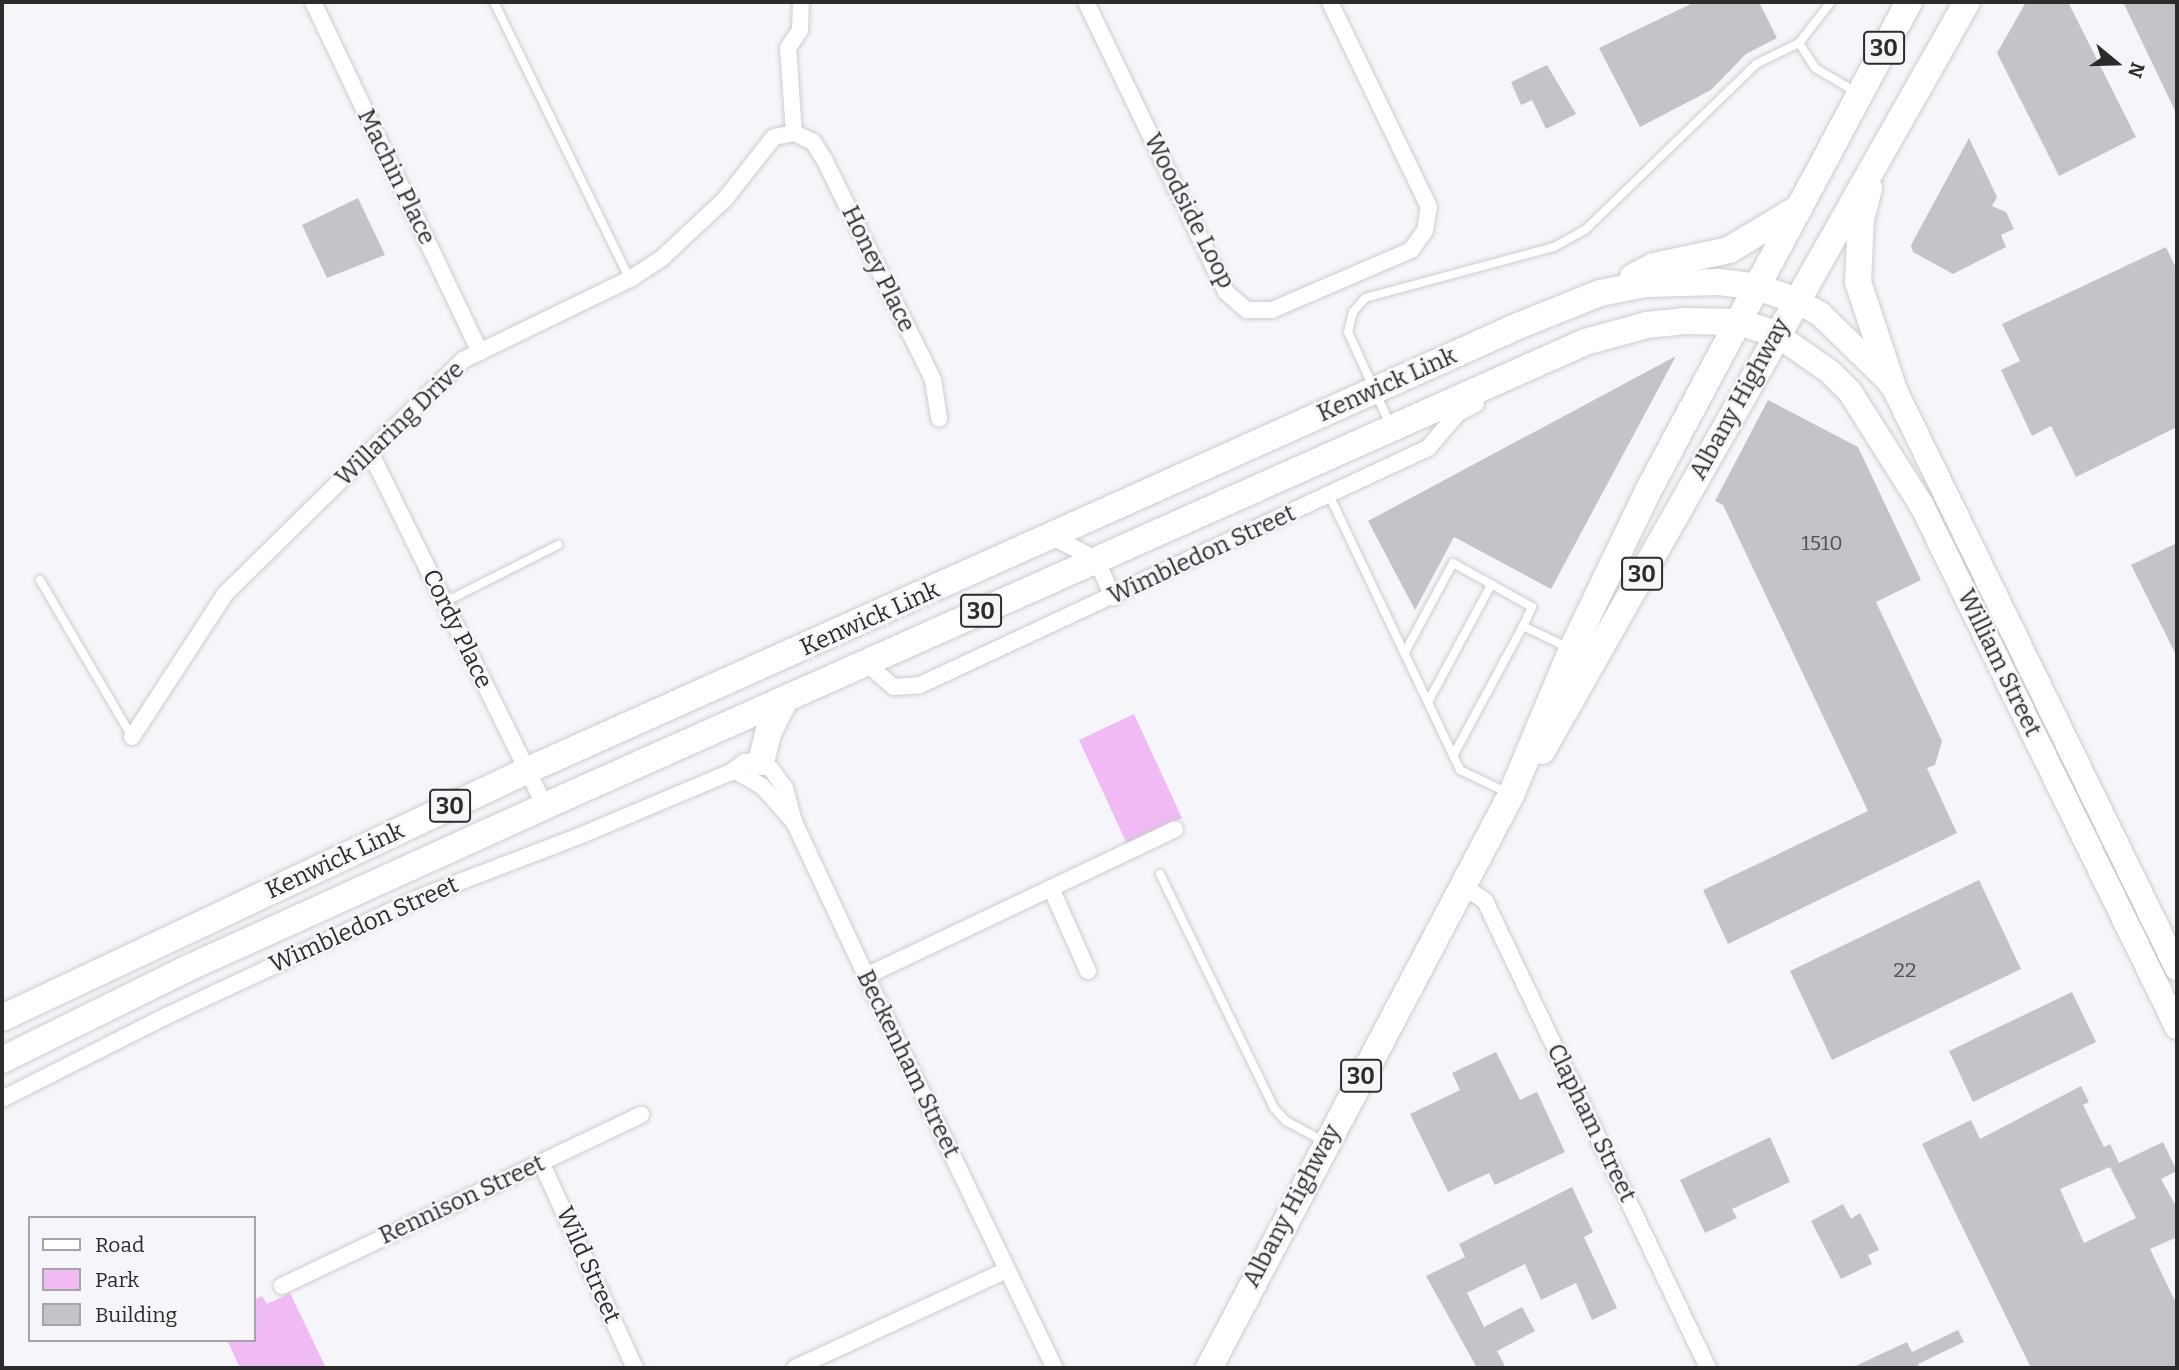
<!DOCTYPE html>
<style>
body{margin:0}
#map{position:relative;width:2179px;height:1370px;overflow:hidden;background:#f6f6fa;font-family:Bitter,serif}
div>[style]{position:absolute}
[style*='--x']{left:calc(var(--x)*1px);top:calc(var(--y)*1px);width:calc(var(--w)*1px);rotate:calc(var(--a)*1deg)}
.green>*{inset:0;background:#f0baf5}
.building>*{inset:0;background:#c5c3c7}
.roads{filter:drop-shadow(0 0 2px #cdcdd1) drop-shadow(0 0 2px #cdcdd1)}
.service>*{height:8px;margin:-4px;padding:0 4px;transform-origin:4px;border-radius:4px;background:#fff}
.minor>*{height:16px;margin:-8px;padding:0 8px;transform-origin:8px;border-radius:8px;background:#fff}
.primary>*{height:24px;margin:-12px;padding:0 12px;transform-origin:12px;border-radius:12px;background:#fff}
.trunk>*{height:26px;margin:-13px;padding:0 13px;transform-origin:13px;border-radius:13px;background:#fff}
span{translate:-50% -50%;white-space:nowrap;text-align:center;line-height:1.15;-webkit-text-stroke:5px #f6f6fa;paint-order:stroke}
.number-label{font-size:21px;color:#525254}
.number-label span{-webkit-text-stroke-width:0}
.shield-label span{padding:2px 5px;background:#f6f6fa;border:2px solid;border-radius:5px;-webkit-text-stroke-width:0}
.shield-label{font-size:23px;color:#2c2c2d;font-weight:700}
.street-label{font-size:24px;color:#2c2c2d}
.frame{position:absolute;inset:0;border:4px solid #2c2c2d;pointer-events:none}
.legend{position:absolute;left:28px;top:1216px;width:228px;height:126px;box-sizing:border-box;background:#f6f6fa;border:2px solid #a5a5a8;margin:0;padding:9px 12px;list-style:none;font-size:21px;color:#2c2c2d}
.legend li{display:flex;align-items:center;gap:14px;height:35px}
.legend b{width:35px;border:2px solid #a5a5a8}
.north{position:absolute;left:2081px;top:28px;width:70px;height:70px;-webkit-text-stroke:5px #f6f6fa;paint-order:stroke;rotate:109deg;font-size:19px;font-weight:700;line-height:28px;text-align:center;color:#2c2c2d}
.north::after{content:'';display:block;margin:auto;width:24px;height:32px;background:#2c2c2d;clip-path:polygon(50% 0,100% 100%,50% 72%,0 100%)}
</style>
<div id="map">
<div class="green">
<i style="clip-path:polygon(1134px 714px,1182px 818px,1127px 844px,1079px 740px)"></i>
<i style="clip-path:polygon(290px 1293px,326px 1368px,240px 1368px,227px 1340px,254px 1340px,254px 1300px,262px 1296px,267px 1304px)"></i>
</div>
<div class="building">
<i style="clip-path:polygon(1695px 2px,1759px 2px,1777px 38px,1746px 54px,1711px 90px,1640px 127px,1599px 48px)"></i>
<i style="clip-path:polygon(2026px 2px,2068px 2px,2136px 137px,2059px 176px,1997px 53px)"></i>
<i style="clip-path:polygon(2123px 2px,2177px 2px,2177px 115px)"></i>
<i style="clip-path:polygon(1547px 65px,1576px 114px,1546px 129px,1532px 100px,1521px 105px,1511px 82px)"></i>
<i style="clip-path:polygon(1969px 138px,1997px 197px,1992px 206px,2006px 212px,2014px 229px,2001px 235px,2006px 247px,1953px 274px,1913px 252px,1911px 245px)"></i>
<i style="clip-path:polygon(358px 198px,385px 255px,327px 278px,302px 225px)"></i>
<i style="clip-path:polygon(2166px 247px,2177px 270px,2177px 427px,2076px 477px,2051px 426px,2032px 436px,2001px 370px,2020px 361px,2002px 324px)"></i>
<i style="clip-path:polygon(1676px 356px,1551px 589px,1454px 537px,1415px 610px,1368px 521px)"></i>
<i style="clip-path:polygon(1768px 400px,1858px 447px,1921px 580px,1876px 602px,1942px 741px,1935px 765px,1927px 768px,1957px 833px,1728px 944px,1703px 890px,1868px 811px,1723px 505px,1715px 501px)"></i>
<i style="clip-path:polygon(2177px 543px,2177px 657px,2131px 565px)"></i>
<i style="clip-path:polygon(1979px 880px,2021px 969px,1832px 1060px,1790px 971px)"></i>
<i style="clip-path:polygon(2072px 992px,2096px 1042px,1973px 1102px,1949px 1051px)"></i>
<i style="clip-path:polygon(1496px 1052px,1520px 1100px,1537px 1092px,1565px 1152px,1495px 1185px,1489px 1173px,1448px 1192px,1410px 1114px,1460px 1090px,1452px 1073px)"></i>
<i style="clip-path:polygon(evenodd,2081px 1086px,2089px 1102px,2083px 1105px,2104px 1147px,2110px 1144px,2119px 1163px,2163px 1142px,2177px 1171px,2161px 1179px,2177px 1208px,2177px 1237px,2150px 1249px,2177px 1305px,2177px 1368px,2031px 1368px,1922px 1144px,1971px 1120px,1980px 1139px,2081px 1086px,2110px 1167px,2136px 1218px,2084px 1243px,2060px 1189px,2110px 1167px)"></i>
<i style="clip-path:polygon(1770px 1137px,1790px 1182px,1732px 1209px,1737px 1218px,1705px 1233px,1680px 1180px)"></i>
<i style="clip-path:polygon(1572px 1187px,1593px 1232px,1584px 1237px,1617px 1308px,1592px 1320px,1576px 1283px,1541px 1300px,1525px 1264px,1467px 1293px,1484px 1327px,1522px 1307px,1535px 1331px,1497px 1351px,1506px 1368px,1477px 1368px,1426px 1276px,1465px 1257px,1459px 1244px)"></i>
<i style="clip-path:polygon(1843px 1204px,1851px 1219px,1860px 1213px,1879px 1250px,1868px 1255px,1872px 1264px,1841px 1279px,1811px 1221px)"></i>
<i style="clip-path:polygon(1958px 1330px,1964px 1342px,1918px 1364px,1920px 1368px,1851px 1368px,1907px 1342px,1912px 1352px)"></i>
</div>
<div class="roads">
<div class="service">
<i style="--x:494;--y:2;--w:309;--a:63.9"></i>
<i style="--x:1799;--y:43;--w:30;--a:57"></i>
<i style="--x:1815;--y:68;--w:48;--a:30.3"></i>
<i style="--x:1390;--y:424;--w:101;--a:-114.5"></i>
<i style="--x:1348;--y:332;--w:21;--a:-76"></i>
<i style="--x:1353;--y:312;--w:18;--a:-49"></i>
<i style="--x:1365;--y:298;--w:196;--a:-15.1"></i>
<i style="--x:1554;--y:247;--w:35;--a:-29"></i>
<i style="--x:1585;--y:230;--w:238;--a:-44.1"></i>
<i style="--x:1756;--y:64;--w:48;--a:-26"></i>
<i style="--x:1799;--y:43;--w:52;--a:-52"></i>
<i style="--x:1329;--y:495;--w:305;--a:64.5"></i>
<i style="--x:1460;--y:770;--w:53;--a:25.6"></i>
<i style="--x:40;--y:580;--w:182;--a:59.6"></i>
<i style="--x:445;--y:602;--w:127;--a:-26.8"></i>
<i style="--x:1405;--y:652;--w:101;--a:-61.7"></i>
<i style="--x:1453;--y:563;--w:90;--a:29.1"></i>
<i style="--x:1532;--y:607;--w:21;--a:115"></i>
<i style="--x:1428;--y:702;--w:133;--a:-61.7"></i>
<i style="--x:1453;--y:756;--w:148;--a:-61.7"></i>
<i style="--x:1523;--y:626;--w:51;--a:25.6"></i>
<i style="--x:1160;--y:874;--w:260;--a:64"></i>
<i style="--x:1274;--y:1108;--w:18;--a:47"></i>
<i style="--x:1286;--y:1121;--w:44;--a:28.3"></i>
</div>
<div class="minor">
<i style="--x:313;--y:2;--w:388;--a:64.5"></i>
<i style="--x:1086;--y:2;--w:322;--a:64.2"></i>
<i style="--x:1226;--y:292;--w:28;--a:41"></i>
<i style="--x:1247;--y:310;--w:25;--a:0"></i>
<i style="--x:1272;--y:310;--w:151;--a:-23.3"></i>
<i style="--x:1411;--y:250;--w:24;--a:-54"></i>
<i style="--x:1425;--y:231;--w:24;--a:-81"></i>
<i style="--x:1429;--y:207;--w:228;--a:-115.8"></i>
<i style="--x:794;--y:133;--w:21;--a:25"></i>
<i style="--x:813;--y:142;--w:20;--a:57"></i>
<i style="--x:824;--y:159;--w:246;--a:63.7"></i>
<i style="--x:933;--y:380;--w:39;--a:81"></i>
<i style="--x:794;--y:133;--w:85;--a:-94"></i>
<i style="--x:788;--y:48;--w:22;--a:-56"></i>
<i style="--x:800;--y:30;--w:28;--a:-88"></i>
<i style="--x:370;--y:452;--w:395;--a:63.7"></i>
<i style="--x:1054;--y:538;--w:47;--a:26.6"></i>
<i style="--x:1096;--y:559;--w:42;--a:65.9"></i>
<i style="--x:866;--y:663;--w:37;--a:41"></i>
<i style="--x:894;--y:687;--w:26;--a:-4"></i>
<i style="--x:920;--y:685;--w:561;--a:-25.01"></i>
<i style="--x:1428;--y:448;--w:46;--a:-49.4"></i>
<i style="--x:1458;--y:413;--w:20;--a:-27"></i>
<i style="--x:132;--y:737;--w:172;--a:-56.9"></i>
<i style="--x:226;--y:593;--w:332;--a:-44.5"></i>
<i style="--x:463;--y:360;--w:186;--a:-25.9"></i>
<i style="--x:630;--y:279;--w:38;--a:-33"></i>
<i style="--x:662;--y:258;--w:86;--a:-43.1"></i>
<i style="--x:725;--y:199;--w:79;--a:-51.7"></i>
<i style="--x:774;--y:137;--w:20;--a:-11"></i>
<i style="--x:734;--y:770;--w:32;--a:30"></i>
<i style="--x:762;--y:786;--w:48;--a:48.4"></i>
<i style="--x:1463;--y:886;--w:27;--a:34"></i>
<i style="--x:1485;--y:901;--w:518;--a:64.47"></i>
<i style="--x:1051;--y:888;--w:91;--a:66"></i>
<i style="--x:866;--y:976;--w:342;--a:-25.4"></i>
<i style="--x:2;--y:1099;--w:184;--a:-26.8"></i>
<i style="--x:166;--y:1016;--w:284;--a:-25"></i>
<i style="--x:423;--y:896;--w:165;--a:-21"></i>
<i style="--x:577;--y:837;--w:167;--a:-22.9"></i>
<i style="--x:731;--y:772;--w:17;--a:-36"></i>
<i style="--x:745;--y:762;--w:11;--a:-5"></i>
<i style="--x:756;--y:761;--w:17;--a:28"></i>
<i style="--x:771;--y:769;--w:24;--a:54"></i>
<i style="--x:785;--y:788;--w:35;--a:75"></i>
<i style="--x:794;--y:822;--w:170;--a:64.9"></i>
<i style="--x:866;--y:976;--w:435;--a:64.3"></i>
<i style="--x:541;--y:1162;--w:226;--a:65.5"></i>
<i style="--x:282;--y:1286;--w:398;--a:-25.5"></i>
<i style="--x:795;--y:1368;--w:234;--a:-24.8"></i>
</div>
<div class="primary">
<i style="--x:1795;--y:300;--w:29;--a:29"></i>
<i style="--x:1820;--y:314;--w:100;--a:44.2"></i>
<i style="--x:1892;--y:384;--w:650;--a:63.99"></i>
<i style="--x:1776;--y:334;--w:66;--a:35.1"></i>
<i style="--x:1830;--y:372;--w:28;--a:45"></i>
<i style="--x:1850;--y:392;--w:135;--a:57.7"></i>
<i style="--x:1922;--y:506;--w:580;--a:63.92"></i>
</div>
<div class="trunk">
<i style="--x:1869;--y:188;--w:32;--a:104"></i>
<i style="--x:1861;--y:219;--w:63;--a:92.7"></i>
<i style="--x:1858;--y:282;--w:108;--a:71.6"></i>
<i style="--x:1633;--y:277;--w:24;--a:-28"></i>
<i style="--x:1654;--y:266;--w:77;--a:-12"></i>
<i style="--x:1729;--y:250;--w:82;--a:-31"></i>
<i style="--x:1542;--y:751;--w:861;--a:-60.43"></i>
<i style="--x:761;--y:762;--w:30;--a:-76"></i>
<i style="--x:768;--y:733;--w:39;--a:-63"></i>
<i style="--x:2;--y:1018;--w:579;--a:-25.24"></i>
<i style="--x:526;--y:771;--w:1087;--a:-24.16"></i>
<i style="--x:1518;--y:326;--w:88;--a:-21.9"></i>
<i style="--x:1600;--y:293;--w:47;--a:-11.1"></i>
<i style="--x:1646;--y:284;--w:73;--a:-1.6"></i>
<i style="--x:1719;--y:282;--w:38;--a:7"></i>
<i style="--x:1757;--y:287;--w:40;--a:18.9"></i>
<i style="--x:2;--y:1060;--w:203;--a:-26.3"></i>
<i style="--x:184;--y:970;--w:397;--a:-24.4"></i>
<i style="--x:545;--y:806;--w:1139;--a:-24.04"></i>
<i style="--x:1585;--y:342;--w:64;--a:-15.3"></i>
<i style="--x:1647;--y:325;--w:36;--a:-6"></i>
<i style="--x:1683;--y:321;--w:56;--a:1"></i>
<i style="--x:1739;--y:322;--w:39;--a:18"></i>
<i style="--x:1209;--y:1368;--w:648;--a:-62.21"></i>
<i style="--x:1511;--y:795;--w:158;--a:-67.3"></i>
<i style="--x:1572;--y:649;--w:175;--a:-64.3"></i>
<i style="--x:1648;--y:491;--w:554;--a:-61.91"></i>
</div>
</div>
<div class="number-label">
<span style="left:1822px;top:543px">1510</span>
<span style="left:1905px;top:970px">22</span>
</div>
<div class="shield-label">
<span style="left:1884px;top:48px">30</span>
<span style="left:1642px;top:574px">30</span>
<span style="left:981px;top:611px">30</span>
<span style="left:450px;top:806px">30</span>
<span style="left:1361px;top:1076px">30</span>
</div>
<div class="street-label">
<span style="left:396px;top:177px;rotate:64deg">Machin Place</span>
<span style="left:1189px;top:211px;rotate:63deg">Woodside Loop</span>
<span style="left:878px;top:269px;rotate:64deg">Honey Place</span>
<span style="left:1387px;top:385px;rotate:-24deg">Kenwick Link</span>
<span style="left:1740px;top:399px;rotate:-61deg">Albany Highway</span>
<span style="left:400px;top:424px;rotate:-44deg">Willaring Drive</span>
<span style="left:1202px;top:555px;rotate:-25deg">Wimbledon Street</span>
<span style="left:870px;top:619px;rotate:-24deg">Kenwick Link</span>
<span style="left:457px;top:629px;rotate:64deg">Cordy Place</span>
<span style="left:1999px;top:663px;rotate:64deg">William Street</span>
<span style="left:335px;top:861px;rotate:-25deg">Kenwick Link</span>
<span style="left:364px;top:925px;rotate:-24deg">Wimbledon Street</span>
<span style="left:908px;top:1064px;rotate:64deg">Beckenham Street</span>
<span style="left:1591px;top:1123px;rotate:64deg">Clapham Street</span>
<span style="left:462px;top:1200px;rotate:-25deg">Rennison Street</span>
<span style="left:1292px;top:1206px;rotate:-62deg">Albany Highway</span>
<span style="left:588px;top:1265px;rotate:66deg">Wild Street</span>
</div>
<div class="frame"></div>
<ul class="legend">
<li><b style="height:9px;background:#fff"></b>Road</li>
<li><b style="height:19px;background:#f0baf5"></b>Park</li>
<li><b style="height:19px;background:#c5c3c7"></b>Building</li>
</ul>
<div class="north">N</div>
</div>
